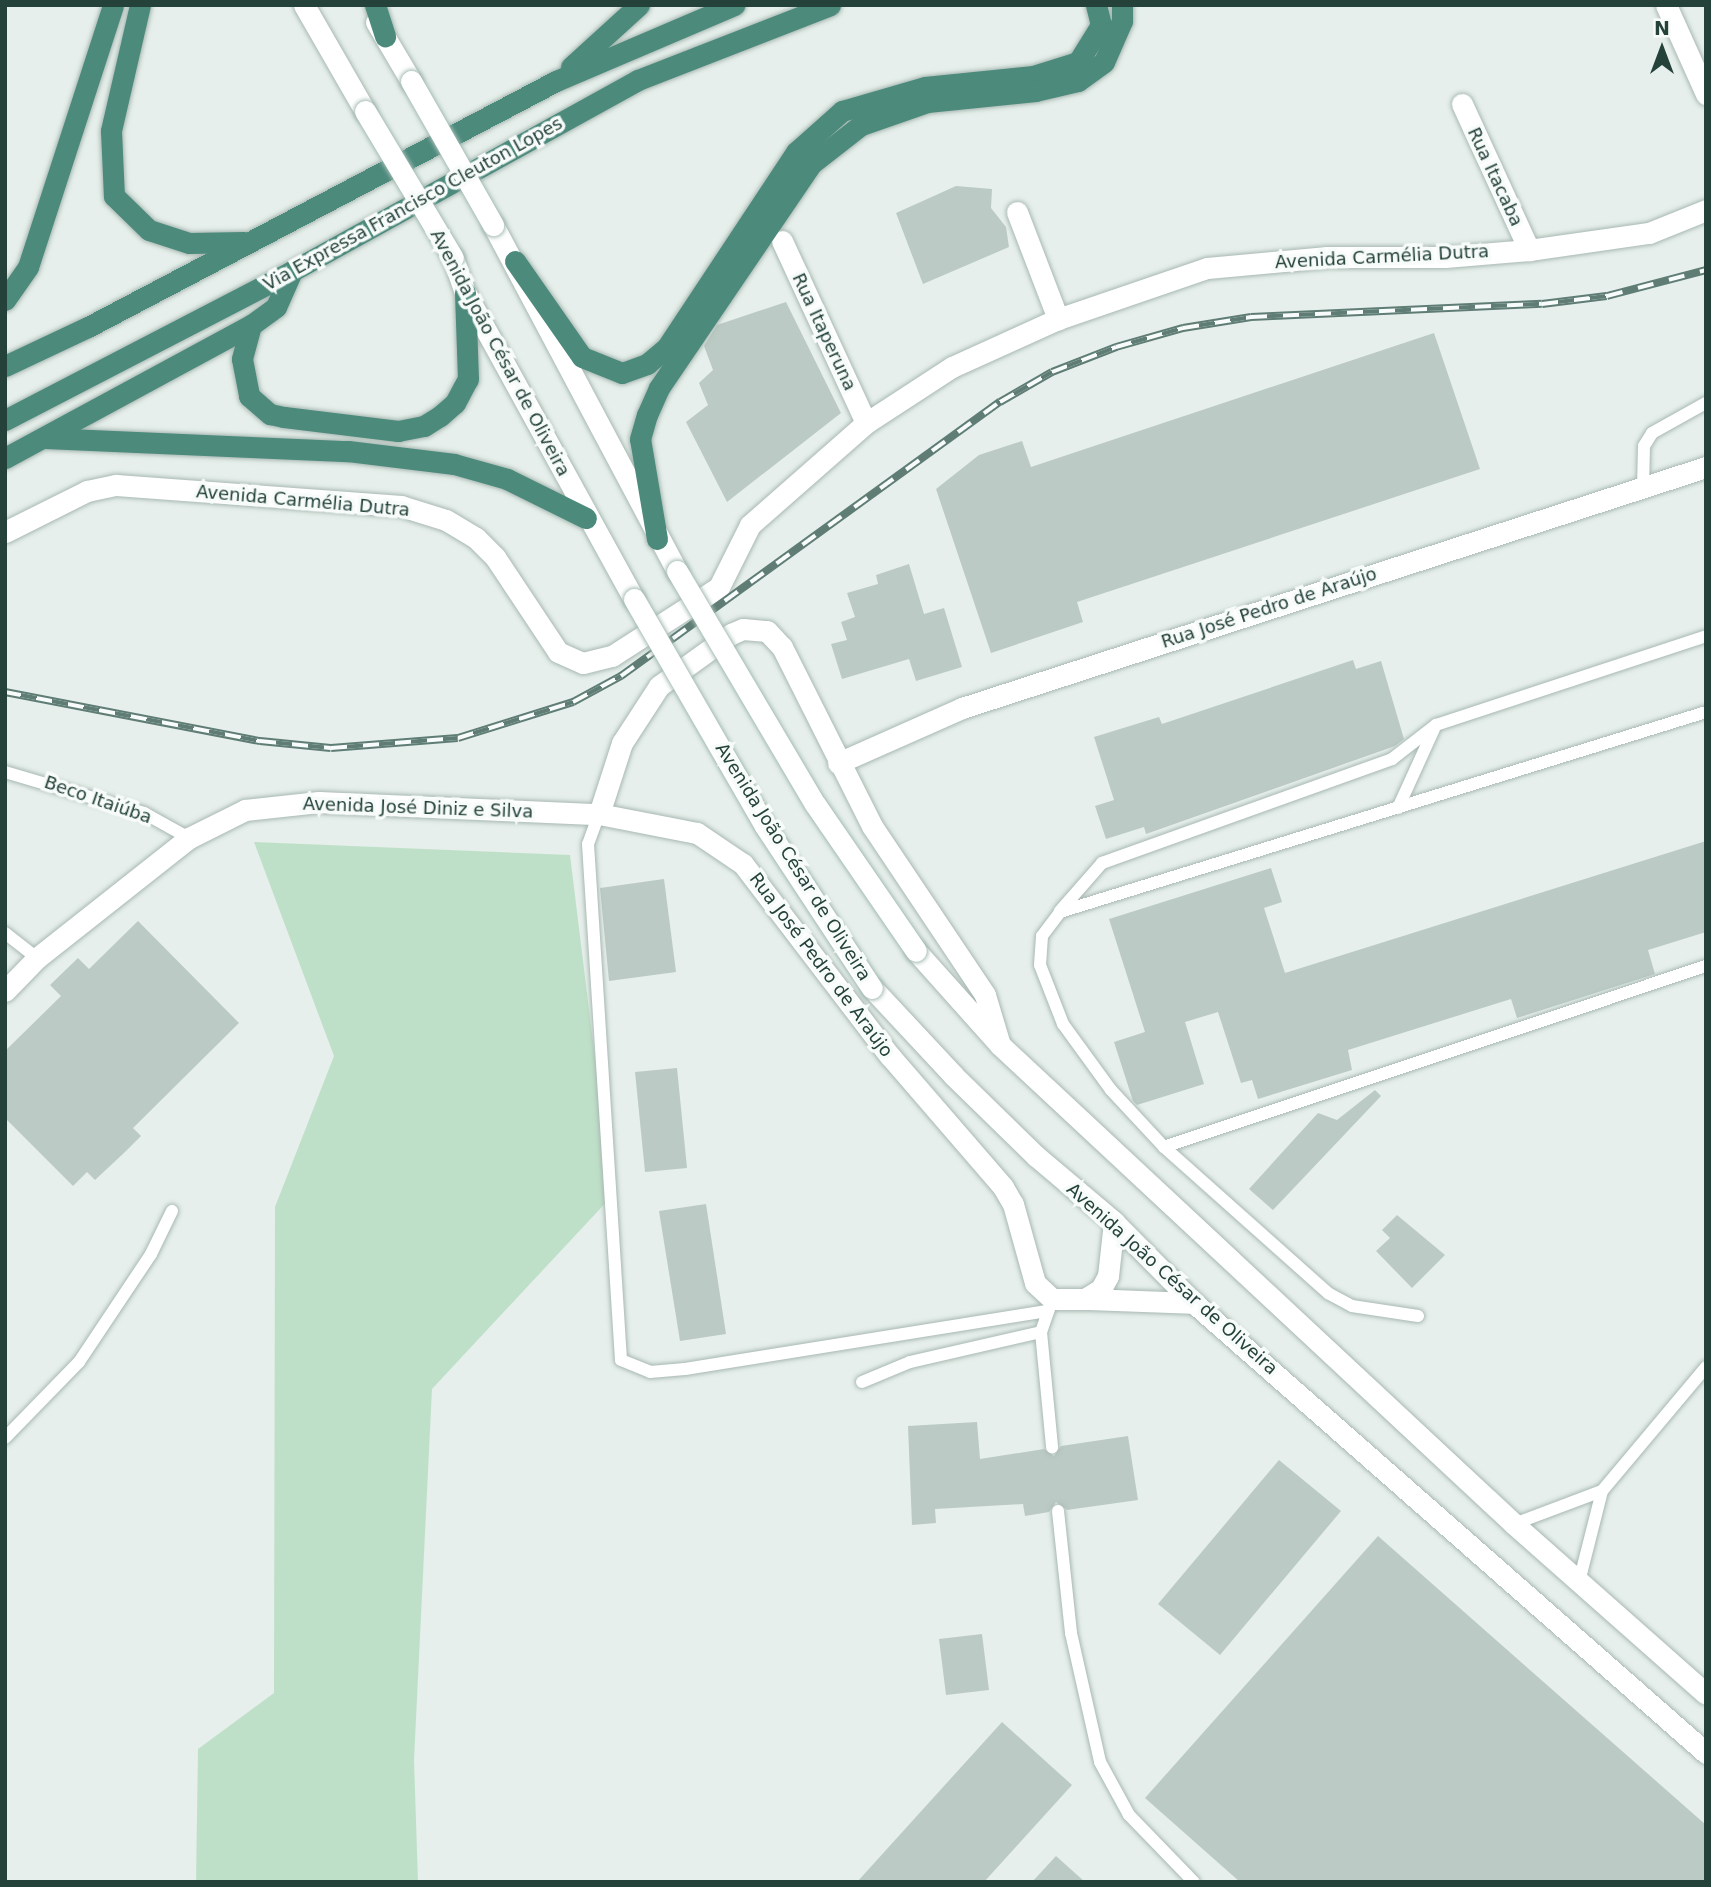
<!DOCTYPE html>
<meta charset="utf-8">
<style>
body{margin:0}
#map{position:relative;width:1711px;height:1887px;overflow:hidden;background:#e6efeb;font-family:"DejaVu Sans",sans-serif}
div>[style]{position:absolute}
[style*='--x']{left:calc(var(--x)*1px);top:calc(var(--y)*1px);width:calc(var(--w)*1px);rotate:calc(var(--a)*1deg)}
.green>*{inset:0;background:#bfe0c8}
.building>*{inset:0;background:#bbcac4}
.roads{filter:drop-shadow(0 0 2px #a8b8b2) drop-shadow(0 0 2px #a8b8b2)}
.service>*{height:12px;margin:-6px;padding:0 6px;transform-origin:6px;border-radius:6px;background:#fff}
.minor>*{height:21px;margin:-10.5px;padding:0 10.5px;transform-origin:10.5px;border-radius:10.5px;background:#fff}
.tertiary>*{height:21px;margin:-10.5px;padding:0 10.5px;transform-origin:10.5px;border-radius:10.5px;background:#fff}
.secondary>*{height:21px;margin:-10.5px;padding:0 10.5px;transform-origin:10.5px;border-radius:10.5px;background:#fff}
.trunk>*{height:21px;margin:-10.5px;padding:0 10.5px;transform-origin:10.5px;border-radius:10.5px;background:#4c8a7c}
.rail>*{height:8px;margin-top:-4px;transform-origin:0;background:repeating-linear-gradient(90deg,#f7fbf9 0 16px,#5f7d75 0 32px);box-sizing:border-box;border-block:2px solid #5f7d75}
.bridges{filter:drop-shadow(0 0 2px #a4bbb3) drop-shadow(0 0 2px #a4bbb3)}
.secondary-bridge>*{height:21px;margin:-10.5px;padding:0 10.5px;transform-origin:10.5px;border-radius:10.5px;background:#fff}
span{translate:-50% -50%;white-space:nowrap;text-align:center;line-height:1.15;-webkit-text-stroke:7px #f7fbf9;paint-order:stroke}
.street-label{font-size:18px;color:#24423a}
.frame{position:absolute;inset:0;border:7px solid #24423a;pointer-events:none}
.north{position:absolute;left:1627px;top:14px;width:70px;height:70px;-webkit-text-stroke:5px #f7fbf9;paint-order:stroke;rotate:0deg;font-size:19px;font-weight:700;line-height:28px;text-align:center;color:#24423a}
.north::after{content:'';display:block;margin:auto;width:24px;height:32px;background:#24423a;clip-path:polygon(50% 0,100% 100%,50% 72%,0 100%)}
</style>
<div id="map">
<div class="green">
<i style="clip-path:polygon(254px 842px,570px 855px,612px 1196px,432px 1389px,414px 1760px,418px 1882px,196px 1882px,198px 1749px,274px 1693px,275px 1207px,334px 1056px)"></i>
</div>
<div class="building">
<i style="clip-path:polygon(956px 186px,992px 189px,991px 208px,1006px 227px,1009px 247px,923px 284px,896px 213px)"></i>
<i style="clip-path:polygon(786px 302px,841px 413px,727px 502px,686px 422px,708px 405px,699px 383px,713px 370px,704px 346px,717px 325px)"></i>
<i style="clip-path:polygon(1434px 333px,1480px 469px,1077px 602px,1083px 622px,991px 653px,936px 489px,979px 455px,1022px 441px,1031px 467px)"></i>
<i style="clip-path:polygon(909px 564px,924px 614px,944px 608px,962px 667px,916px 681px,909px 659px,842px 679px,831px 644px,847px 640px,841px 622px,855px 617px,847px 593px,878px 584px,876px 575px)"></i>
<i style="clip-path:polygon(1353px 660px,1356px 669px,1381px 661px,1404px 739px,1395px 746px,1146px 834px,1144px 827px,1106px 839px,1095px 806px,1114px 800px,1094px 737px,1159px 717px,1162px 724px)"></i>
<i style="clip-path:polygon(1706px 841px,1706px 932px,1648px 950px,1655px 974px,1517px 1018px,1511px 999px,1348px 1050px,1352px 1070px,1258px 1099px,1252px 1080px,1241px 1083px,1218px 1012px,1185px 1022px,1204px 1084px,1137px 1105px,1133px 1101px,1114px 1042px,1145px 1032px,1109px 919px,1271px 868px,1282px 902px,1264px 908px,1285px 973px)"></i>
<i style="clip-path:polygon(664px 879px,676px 972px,609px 981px,600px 888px)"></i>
<i style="clip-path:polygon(138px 921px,239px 1023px,133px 1128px,141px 1136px,125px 1152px,95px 1180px,87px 1172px,73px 1186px,5px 1118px,5px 1051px,61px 996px,50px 985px,78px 958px,89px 969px)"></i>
<i style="clip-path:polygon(677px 1068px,687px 1168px,645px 1172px,635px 1072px)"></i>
<i style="clip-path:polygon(1375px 1090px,1381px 1096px,1273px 1210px,1249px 1189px,1318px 1113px,1337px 1120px)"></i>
<i style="clip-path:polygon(706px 1204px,726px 1334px,680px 1341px,659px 1211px)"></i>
<i style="clip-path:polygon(1397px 1215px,1445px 1255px,1412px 1288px,1376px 1251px,1390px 1238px,1382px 1230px)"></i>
<i style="clip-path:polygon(977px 1422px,980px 1459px,1044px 1449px,1054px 1456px,1061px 1446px,1128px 1436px,1138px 1500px,1067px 1510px,1056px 1502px,1049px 1512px,1025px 1516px,1023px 1504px,935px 1509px,936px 1523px,912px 1525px,908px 1426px)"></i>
<i style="clip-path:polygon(1279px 1460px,1341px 1511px,1220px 1655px,1158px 1604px)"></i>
<i style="clip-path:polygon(1378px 1536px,1706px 1825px,1706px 1882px,1240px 1882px,1145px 1798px)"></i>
<i style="clip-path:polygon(982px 1634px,989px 1690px,946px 1695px,939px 1639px)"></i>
<i style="clip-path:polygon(1002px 1722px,1072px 1785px,984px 1882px,857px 1882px)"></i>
<i style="clip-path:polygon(1056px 1856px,1085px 1882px,1032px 1882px)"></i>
</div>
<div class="roads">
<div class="service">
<i style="--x:1643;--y:487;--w:41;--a:-88.6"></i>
<i style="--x:1644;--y:446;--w:15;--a:-58"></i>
<i style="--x:1652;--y:433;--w:62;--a:-29.1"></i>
<i style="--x:5;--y:772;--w:145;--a:16.4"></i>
<i style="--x:144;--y:813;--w:51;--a:29.1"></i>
<i style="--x:1398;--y:808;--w:87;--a:-65.5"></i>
<i style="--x:599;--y:814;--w:32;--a:110"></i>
<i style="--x:588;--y:844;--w:517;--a:86.34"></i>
<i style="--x:621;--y:1360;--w:31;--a:22"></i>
<i style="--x:650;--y:1372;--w:35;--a:-5"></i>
<i style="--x:685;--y:1369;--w:368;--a:-9.1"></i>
<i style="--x:1060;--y:911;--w:64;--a:-48.8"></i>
<i style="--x:1102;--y:863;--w:308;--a:-19.7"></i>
<i style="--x:1392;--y:759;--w:56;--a:-37.7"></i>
<i style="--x:1436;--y:725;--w:284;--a:-18.2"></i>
<i style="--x:5;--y:933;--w:41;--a:38"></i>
<i style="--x:1164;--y:1147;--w:571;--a:-18.47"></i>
<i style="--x:1050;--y:1306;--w:28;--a:109"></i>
<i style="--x:1041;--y:1332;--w:116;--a:84.5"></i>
<i style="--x:1418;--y:1316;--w:67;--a:-171.4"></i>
<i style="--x:1352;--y:1306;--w:27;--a:-152"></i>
<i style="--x:1328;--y:1293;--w:220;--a:-138.3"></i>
<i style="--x:1164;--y:1147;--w:78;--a:-132.9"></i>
<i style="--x:1111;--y:1090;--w:82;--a:-126"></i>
<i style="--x:1063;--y:1024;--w:63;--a:-111.3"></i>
<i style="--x:1040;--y:965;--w:29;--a:-86"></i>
<i style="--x:1042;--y:936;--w:30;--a:-53"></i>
<i style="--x:1060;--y:912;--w:676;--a:-17.2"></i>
<i style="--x:862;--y:1382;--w:52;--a:-22.6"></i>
<i style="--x:910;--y:1362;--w:134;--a:-12.9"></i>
<i style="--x:5;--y:1438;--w:106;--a:-45.8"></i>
<i style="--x:79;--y:1362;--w:130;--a:-56.3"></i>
<i style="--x:151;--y:1254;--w:48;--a:-64"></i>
<i style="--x:1058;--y:1511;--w:123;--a:83.9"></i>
<i style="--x:1071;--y:1633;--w:132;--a:77.3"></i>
<i style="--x:1100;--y:1762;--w:60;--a:61.3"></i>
<i style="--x:1129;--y:1815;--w:93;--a:45.9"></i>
<i style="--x:1514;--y:1524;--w:94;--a:-20.6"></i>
<i style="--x:1579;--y:1582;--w:94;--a:-75.8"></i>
<i style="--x:1602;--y:1491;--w:162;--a:-50"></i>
</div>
<div class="minor">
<i style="--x:1666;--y:5;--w:98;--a:65.8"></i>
<i style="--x:1462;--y:104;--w:161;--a:65.3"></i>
<i style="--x:1017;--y:212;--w:115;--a:69"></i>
<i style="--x:782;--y:241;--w:200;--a:65.2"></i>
<i style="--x:5;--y:532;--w:92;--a:-26.6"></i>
<i style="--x:87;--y:491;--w:30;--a:-12"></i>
<i style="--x:116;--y:485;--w:286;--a:4.2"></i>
<i style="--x:401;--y:506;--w:47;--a:17.3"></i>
<i style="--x:446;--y:520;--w:35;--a:31"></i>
<i style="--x:476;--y:538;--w:27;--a:45"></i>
<i style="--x:495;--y:557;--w:114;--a:56.4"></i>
<i style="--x:558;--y:652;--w:27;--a:24"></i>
<i style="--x:583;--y:663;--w:30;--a:-14"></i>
<i style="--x:612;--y:656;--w:127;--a:-32.8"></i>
<i style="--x:719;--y:587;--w:69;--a:-63.4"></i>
<i style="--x:750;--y:525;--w:154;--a:-41.3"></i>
<i style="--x:866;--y:423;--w:103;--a:-33.1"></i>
<i style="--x:952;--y:367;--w:116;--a:-24.4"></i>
<i style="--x:1058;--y:319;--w:157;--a:-18.9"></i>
<i style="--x:1207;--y:268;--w:121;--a:-5.2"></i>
<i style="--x:1327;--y:257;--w:118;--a:0"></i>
<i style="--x:1445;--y:257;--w:84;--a:-4.8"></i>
<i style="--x:1529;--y:250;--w:121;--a:-8.1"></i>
<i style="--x:1649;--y:233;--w:61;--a:-22"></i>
</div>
<div class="tertiary">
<i style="--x:838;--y:763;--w:136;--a:-23.9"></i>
<i style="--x:962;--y:708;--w:782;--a:-17.95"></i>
<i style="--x:599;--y:814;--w:75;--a:-72.1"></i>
<i style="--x:622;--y:743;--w:68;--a:-57"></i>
<i style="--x:659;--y:686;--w:89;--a:-35.8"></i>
<i style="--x:731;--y:634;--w:13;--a:-23"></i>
<i style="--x:743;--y:629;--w:24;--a:5"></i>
<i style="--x:767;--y:631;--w:22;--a:47"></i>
<i style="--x:782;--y:647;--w:200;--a:63.3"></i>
<i style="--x:872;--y:826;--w:203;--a:56.2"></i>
<i style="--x:985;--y:995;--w:52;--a:73.3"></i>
<i style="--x:5;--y:991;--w:46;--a:-45.9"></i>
<i style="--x:37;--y:958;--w:194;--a:-38.3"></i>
<i style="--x:189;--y:838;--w:63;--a:-26.6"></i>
<i style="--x:245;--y:810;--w:74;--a:-6.2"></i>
<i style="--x:319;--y:802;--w:280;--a:2.5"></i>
<i style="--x:599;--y:814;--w:100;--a:11"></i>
<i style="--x:697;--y:833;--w:55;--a:34"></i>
<i style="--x:743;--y:864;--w:242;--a:52.6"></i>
<i style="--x:890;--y:1056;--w:173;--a:49.2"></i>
<i style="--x:1003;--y:1187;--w:20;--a:60"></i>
<i style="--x:1013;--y:1204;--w:82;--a:74.4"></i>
<i style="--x:1035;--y:1283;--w:23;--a:43"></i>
<i style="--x:1052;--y:1299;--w:33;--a:0"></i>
<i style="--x:1085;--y:1299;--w:19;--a:-32"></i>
<i style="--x:1101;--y:1289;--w:15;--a:-62"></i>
<i style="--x:1108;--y:1276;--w:54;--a:-83.7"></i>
</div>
<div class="secondary">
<i style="--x:304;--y:5;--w:122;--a:60.1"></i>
<i style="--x:376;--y:22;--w:69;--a:59.3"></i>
<i style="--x:493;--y:225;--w:392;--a:62"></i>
<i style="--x:453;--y:258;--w:36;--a:71"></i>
<i style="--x:465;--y:292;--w:350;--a:61.2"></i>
<i style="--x:916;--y:951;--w:126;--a:48.2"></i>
<i style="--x:1000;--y:1045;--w:703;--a:42.98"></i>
<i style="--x:1514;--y:1524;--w:256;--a:41.5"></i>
<i style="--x:872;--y:988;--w:120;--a:47"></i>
<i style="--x:954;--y:1076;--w:115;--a:44.3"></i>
<i style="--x:1036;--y:1156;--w:102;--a:40.2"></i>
<i style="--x:1114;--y:1222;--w:114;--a:45.4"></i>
<i style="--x:1194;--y:1303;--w:682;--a:41.31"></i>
<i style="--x:1085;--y:1299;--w:109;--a:2.1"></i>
</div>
<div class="trunk">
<i style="--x:140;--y:5;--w:129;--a:103"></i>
<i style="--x:111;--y:131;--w:65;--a:87.4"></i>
<i style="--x:114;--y:196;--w:49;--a:44.2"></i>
<i style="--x:149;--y:230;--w:42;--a:18"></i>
<i style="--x:189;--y:243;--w:55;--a:-1"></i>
<i style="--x:375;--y:5;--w:33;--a:72"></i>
<i style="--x:571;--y:67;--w:92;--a:-42.4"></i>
<i style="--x:515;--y:261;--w:117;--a:55.1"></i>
<i style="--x:582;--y:357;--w:43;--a:21.8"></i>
<i style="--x:622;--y:373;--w:27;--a:-20"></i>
<i style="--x:647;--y:364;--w:26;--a:-40"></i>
<i style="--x:667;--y:347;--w:234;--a:-56.5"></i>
<i style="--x:796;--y:152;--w:62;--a:-41.7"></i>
<i style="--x:842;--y:111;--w:86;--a:-16.1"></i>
<i style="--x:925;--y:87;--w:109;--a:-5.8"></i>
<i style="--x:1033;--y:76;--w:47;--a:-17.3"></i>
<i style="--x:1078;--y:62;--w:44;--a:-58.1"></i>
<i style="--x:1101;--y:25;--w:21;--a:-104"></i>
<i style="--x:292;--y:271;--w:39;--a:114"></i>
<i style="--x:276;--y:307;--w:31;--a:144"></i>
<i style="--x:251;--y:325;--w:35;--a:105"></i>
<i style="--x:242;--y:359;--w:38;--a:79"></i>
<i style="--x:249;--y:396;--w:28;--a:41"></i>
<i style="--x:270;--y:414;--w:14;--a:12"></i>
<i style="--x:284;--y:417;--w:115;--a:7"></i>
<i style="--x:398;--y:431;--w:26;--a:-11"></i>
<i style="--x:424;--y:426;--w:19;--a:-32"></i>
<i style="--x:440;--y:416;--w:20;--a:-41"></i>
<i style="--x:455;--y:403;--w:27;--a:-62"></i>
<i style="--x:468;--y:379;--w:87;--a:-92"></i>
<i style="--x:5;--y:300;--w:40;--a:-55.1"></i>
<i style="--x:28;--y:267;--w:275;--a:-72"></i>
<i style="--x:5;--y:366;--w:92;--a:-25.2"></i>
<i style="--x:88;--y:327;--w:529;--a:-27.73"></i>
<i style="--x:556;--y:81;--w:194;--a:-23.1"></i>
<i style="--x:5;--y:420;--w:323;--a:-27.4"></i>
<i style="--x:292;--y:271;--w:395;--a:-28.9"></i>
<i style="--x:638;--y:80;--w:206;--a:-21.3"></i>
<i style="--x:45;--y:438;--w:303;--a:2.5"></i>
<i style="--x:348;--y:451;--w:107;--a:7"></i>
<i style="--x:454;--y:464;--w:55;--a:15.8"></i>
<i style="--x:507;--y:479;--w:88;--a:26.3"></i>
<i style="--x:5;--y:458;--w:280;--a:-28.4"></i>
<i style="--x:657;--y:539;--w:101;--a:-99.6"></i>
<i style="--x:640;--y:439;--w:25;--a:-74"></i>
<i style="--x:647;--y:415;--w:30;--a:-66"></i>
<i style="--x:659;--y:388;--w:271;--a:-55.8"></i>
<i style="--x:811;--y:164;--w:63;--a:-38"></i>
<i style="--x:861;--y:125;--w:70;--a:-19.2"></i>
<i style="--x:927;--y:102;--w:109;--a:-5.8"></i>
<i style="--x:1035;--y:91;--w:44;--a:-13.1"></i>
<i style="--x:1078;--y:81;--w:32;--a:-36"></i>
<i style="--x:1104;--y:62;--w:45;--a:-66.3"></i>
<i style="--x:1122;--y:21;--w:16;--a:-90"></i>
</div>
</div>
<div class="rail">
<i style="--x:5;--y:692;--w:260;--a:10.9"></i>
<i style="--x:260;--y:741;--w:71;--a:5.6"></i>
<i style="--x:331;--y:748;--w:127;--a:-4.5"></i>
<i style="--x:458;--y:738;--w:121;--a:-17.4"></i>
<i style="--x:573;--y:702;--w:55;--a:-28.4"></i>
<i style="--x:621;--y:676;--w:468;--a:-35.9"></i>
<i style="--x:1000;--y:402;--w:60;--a:-30"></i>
<i style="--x:1052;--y:372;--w:69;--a:-21.3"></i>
<i style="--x:1116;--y:347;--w:70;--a:-15.8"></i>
<i style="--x:1183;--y:328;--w:69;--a:-9.2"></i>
<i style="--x:1251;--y:317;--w:291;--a:-2.6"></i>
<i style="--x:1542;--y:304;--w:65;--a:-7"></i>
<i style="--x:1607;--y:296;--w:102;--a:-14.7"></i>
</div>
<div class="bridges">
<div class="secondary-bridge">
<i style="--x:411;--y:81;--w:166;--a:60.3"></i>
<i style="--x:365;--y:111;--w:171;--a:59.1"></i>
<i style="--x:677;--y:571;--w:271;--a:59.4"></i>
<i style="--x:815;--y:804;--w:178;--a:55.5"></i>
<i style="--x:634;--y:599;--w:262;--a:60"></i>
<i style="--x:765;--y:826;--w:194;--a:56.6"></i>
</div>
</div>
<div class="street-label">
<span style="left:1495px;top:177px;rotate:65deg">Rua Itacaba</span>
<span style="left:413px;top:204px;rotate:-29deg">Via Expressa Francisco Cleuton Lopes</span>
<span style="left:1382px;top:257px;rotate:-3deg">Avenida Carmélia Dutra</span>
<span style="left:824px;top:332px;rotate:65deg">Rua Itaperuna</span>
<span style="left:500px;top:353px;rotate:62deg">Avenida João César de Oliveira</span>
<span style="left:303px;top:501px;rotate:5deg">Avenida Carmélia Dutra</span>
<span style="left:1269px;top:608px;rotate:-18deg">Rua José Pedro de Araújo</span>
<span style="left:98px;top:800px;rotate:19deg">Beco Itaiúba</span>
<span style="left:418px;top:808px;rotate:2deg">Avenida José Diniz e Silva</span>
<span style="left:793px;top:862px;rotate:58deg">Avenida João César de Oliveira</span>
<span style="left:821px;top:965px;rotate:53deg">Rua José Pedro de Araújo</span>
<span style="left:1172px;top:1279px;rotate:42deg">Avenida João César de Oliveira</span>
</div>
<div class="frame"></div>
<div class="north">N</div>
</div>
